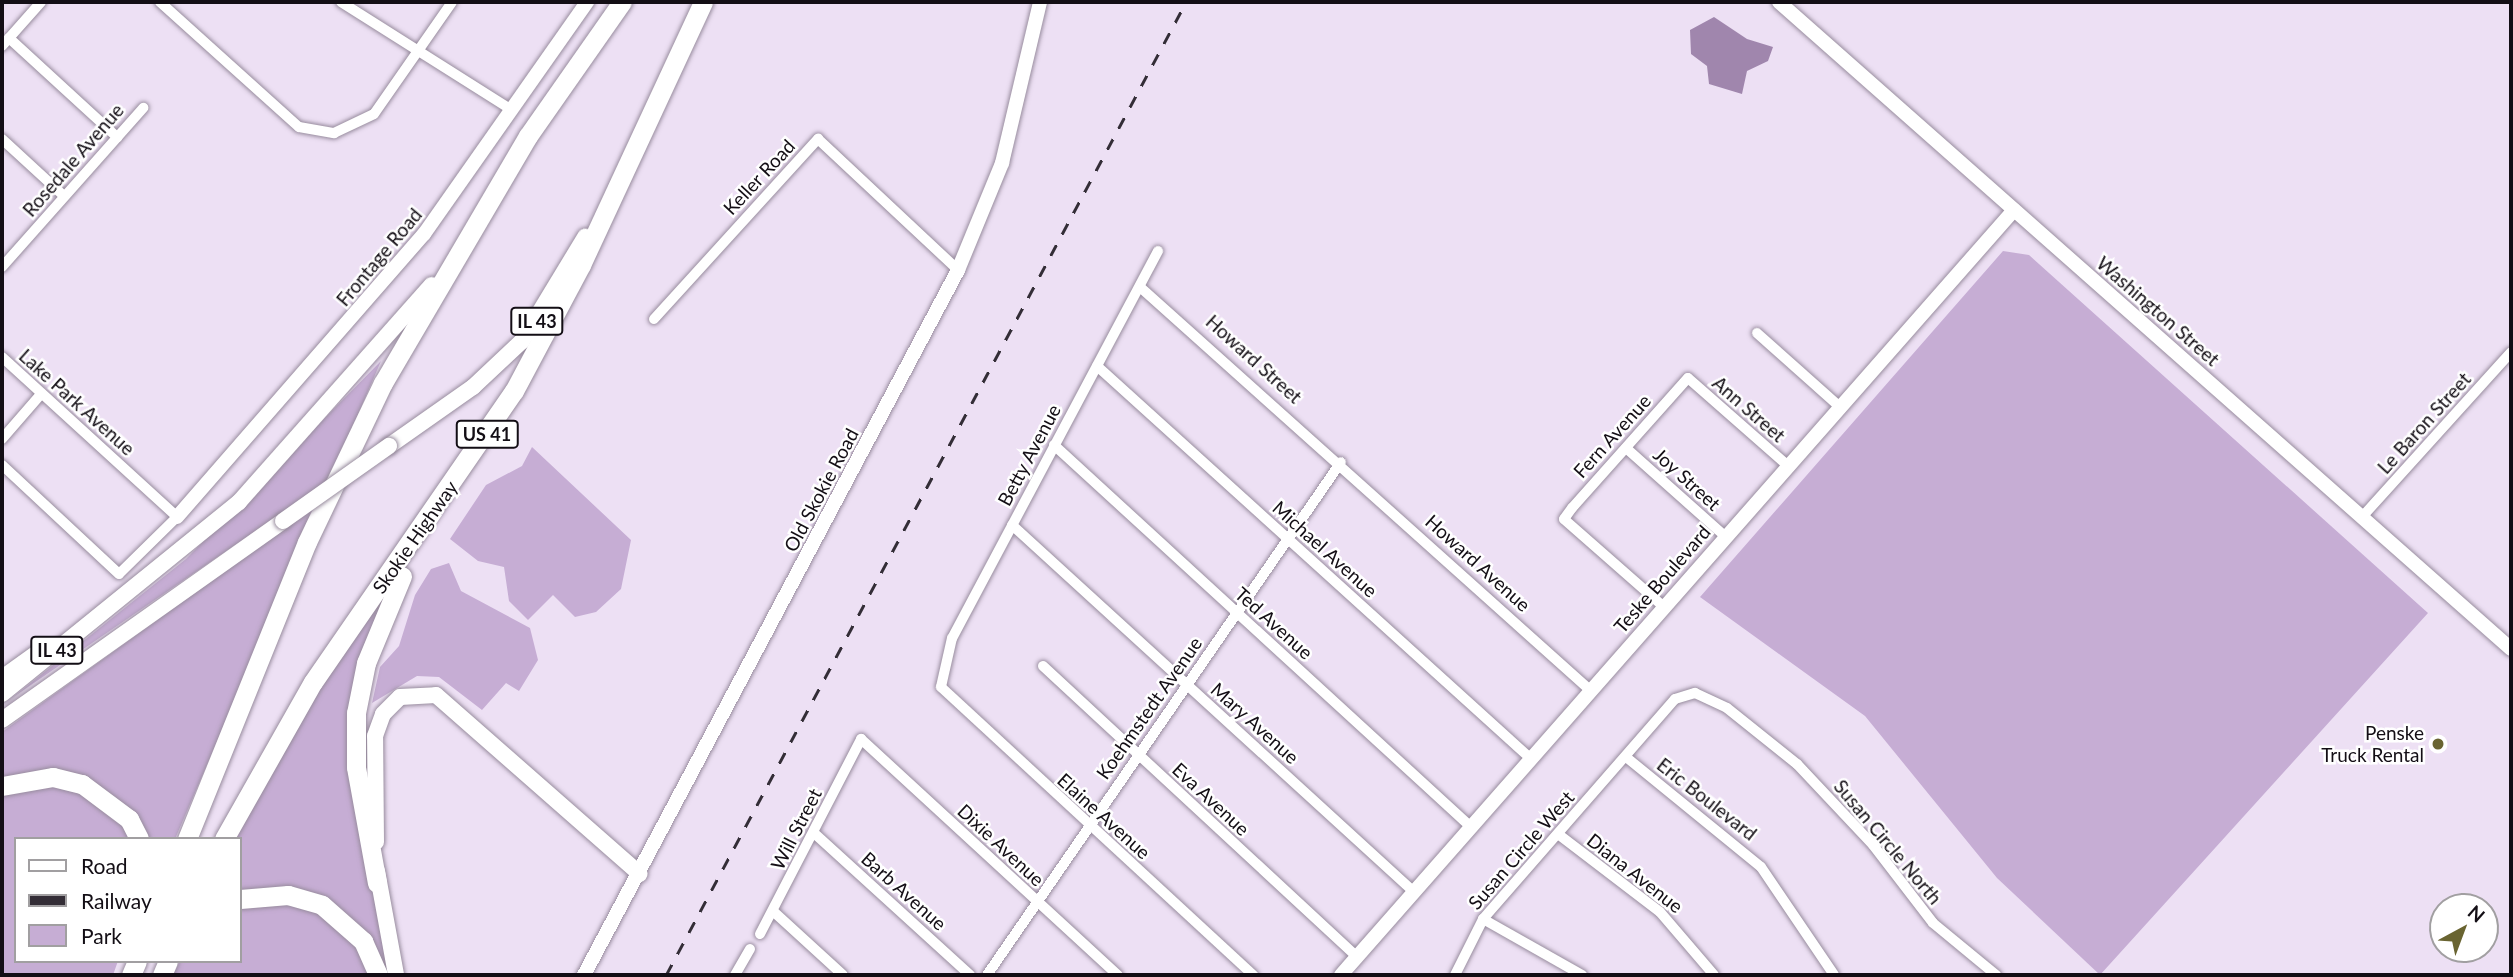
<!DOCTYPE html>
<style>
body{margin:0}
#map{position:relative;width:2513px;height:977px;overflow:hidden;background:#ede0f4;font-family:Lato,sans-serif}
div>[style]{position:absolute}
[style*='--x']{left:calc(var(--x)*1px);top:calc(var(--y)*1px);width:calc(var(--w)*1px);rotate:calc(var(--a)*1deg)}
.green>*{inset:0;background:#c6add4}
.water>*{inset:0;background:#a086ad}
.roads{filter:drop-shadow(0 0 2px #988c9e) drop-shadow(0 0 2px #988c9e)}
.street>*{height:10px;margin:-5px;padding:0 5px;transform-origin:5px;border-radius:5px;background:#fff}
.secondary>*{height:14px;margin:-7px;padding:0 7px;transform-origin:7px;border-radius:7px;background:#fff}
.primary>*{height:16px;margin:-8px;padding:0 8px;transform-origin:8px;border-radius:8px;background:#fff}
.highway>*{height:19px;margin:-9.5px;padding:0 9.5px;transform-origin:9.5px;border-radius:9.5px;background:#fff}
.rail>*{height:2.5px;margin-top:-1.25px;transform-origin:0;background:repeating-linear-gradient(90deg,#332d36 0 12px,transparent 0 24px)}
.bridges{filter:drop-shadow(0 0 2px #988c9e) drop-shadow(0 0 2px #988c9e)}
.primary-bridge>*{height:16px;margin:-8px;padding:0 8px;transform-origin:8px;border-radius:8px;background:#fff}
.dots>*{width:19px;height:19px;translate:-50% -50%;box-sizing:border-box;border:4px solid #fff;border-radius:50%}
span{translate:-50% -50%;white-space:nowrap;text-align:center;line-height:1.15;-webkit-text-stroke:5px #fff;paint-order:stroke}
.shield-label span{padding:2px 5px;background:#fff;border:2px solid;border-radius:5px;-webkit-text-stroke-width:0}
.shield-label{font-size:18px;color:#130e15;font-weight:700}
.street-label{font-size:19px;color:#130e15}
.poi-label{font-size:19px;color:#130e15}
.right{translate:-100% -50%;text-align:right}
.frame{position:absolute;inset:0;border:4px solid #130e15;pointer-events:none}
.legend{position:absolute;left:14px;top:837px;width:228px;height:126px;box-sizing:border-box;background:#fff;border:2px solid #a19fa1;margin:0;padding:9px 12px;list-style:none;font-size:21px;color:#130e15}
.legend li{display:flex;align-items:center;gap:14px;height:35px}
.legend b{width:35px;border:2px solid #a19fa1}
.north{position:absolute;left:2429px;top:893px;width:70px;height:70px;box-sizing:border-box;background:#fff;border:2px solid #a19fa1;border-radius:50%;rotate:41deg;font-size:19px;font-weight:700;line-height:28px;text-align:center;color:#130e15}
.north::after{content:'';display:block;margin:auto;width:24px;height:32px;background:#696431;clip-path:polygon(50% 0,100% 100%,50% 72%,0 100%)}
</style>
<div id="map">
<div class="green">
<i style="clip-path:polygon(2003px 251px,2029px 255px,2428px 613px,2100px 975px,1997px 878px,1865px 716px,1700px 597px)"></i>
<i style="clip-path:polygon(381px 361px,175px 839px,146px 839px,58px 771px,2px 779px,2px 732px,210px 582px,286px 510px,12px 698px,186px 559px)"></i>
<i style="clip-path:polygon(532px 447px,631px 540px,621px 589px,596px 612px,575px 617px,553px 595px,528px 620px,509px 601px,504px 567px,478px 561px,450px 539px,486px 485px,522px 466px)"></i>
<i style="clip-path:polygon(449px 563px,461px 591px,530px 628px,538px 660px,519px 691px,506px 683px,482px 710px,439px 677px,417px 676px,372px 703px,380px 667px,399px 646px,415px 595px,431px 569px)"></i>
<i style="clip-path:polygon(384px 595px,351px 695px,392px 975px,383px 975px,351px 918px,240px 893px,240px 839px,229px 839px,275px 755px)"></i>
<i style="clip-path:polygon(29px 781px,92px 793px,134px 839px,16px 839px,16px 961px,118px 961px,113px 975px,2px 975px,2px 789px)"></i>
<i style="clip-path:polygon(284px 898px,345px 927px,372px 975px,173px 975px,180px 961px,240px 961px,240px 903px)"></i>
</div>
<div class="water">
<i style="clip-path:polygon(1714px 17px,1747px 39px,1773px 47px,1768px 61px,1747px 71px,1742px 94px,1709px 84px,1707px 66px,1691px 54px,1690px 30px)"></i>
</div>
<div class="roads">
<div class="street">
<i style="--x:160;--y:2;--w:187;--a:42"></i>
<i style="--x:299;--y:127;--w:36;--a:10"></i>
<i style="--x:334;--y:133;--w:44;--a:-25.4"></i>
<i style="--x:374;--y:114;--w:136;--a:-55.1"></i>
<i style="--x:341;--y:2;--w:200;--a:32.3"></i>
<i style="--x:9;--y:38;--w:147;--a:42.5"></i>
<i style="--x:2;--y:46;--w:59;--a:-48.4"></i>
<i style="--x:2;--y:139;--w:84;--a:42.6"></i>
<i style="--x:1158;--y:251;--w:438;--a:118"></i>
<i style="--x:952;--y:638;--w:50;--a:102.7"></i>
<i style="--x:941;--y:687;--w:425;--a:42.7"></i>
<i style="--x:2;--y:267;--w:213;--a:-48.4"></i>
<i style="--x:1140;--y:287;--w:604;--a:41.85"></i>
<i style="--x:654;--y:319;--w:244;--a:-47.7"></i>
<i style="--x:818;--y:139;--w:192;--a:43.1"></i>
<i style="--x:1757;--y:333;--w:111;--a:41.7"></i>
<i style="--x:2;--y:357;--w:237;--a:42.4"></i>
<i style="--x:177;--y:517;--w:81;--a:135.5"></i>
<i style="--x:119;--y:574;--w:160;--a:-137"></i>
<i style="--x:1097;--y:366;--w:584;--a:42.15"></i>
<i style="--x:2;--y:439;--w:60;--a:-49.1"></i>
<i style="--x:1054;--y:445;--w:564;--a:42.49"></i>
<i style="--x:1626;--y:448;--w:134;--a:41.7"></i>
<i style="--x:2362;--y:517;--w:222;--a:-47.9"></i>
<i style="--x:1012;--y:525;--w:543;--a:42.39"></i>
<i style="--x:1664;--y:607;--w:133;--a:-138.7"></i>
<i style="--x:1564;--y:519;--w:14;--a:-54"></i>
<i style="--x:1572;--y:508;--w:174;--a:-48.3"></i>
<i style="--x:1688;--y:378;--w:133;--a:41.3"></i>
<i style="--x:1043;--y:666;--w:428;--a:42.8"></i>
<i style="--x:1626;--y:757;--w:174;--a:39.2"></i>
<i style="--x:1761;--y:867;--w:130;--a:55.9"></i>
<i style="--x:814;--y:833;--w:211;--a:42.3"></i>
<i style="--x:1558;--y:834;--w:128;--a:37.4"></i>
<i style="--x:1660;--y:912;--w:83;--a:49.4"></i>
<i style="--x:774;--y:912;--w:93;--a:42.4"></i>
<i style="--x:1483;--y:919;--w:114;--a:29.5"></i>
<i style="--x:760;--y:934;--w:220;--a:-62.6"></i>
<i style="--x:861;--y:739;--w:349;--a:42.6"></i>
<i style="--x:735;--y:975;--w:30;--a:-60"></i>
<i style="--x:987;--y:975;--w:623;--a:-55.39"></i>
<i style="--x:1455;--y:975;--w:63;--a:-63.4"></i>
<i style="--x:1483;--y:919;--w:292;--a:-48.9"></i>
<i style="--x:1675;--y:699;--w:21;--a:-17"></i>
<i style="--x:1695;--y:693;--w:35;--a:25"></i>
<i style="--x:1727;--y:708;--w:90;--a:38.7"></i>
<i style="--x:1797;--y:764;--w:111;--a:46.8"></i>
<i style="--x:1873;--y:845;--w:98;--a:52.4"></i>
<i style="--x:1933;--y:923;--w:82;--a:39.5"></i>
</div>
<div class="secondary">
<i style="--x:1779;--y:2;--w:977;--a:41.47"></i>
<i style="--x:177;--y:517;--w:376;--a:-48.9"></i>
<i style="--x:424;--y:234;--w:284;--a:-54.9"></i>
<i style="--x:584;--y:975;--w:798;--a:-62.05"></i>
<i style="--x:958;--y:270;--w:116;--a:-67.6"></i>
<i style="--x:1002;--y:163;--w:165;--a:-76.7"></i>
<i style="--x:1341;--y:975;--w:1019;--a:-48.66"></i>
</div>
<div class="primary">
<i style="--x:389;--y:446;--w:103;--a:-35.1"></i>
<i style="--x:473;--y:387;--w:67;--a:-43.2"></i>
<i style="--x:522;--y:341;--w:122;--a:-58.8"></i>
<i style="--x:2;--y:678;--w:48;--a:-35.7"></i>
<i style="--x:2;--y:694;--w:305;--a:-39"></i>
<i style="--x:239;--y:502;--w:290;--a:-48.4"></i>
<i style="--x:2;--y:720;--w:344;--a:-35.3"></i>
<i style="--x:376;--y:842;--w:106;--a:-90.5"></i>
<i style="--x:375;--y:736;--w:23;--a:-70"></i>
<i style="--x:383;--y:714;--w:24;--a:-45"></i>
<i style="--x:400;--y:697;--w:36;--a:-3"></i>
<i style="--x:436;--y:695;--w:271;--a:41.3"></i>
<i style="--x:377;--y:871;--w:106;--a:79.6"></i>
</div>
<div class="highway">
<i style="--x:2;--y:786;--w:52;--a:-10"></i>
<i style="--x:53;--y:777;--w:30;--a:14"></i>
<i style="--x:82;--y:784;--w:59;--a:36.7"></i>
<i style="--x:129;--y:819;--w:22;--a:63"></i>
<i style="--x:187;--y:839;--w:320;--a:-68"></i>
<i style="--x:307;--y:542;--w:176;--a:-64.5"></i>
<i style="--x:383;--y:383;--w:286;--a:-59.6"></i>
<i style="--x:528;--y:136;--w:164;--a:-55"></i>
<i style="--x:224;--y:839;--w:180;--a:-60.5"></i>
<i style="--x:313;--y:682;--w:354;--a:-55.4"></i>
<i style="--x:514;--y:391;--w:143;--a:-62"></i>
<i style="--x:581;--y:265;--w:290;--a:-65.1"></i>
<i style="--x:377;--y:883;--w:118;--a:-100.3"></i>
<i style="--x:356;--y:767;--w:54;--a:-90"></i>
<i style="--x:356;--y:713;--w:51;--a:-78.7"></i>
<i style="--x:366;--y:663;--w:94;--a:-67.5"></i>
<i style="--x:240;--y:899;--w:48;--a:-4.8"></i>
<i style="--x:288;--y:895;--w:35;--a:16"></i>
<i style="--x:322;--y:905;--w:55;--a:41.3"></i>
<i style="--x:363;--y:941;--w:37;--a:66"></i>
<i style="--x:131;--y:975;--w:15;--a:-67"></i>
<i style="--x:162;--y:975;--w:15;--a:-67"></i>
</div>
</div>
<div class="rail">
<i style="--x:666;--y:975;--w:1103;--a:-61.88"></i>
</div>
<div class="bridges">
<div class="primary-bridge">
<i style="--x:283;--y:521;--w:130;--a:-35.3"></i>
</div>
</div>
<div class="dots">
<i style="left:2438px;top:744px;background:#696431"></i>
</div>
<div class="shield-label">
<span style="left:537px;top:321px">IL 43</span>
<span style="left:487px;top:434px">US 41</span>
<span style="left:57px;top:650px">IL 43</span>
</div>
<div class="street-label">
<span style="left:73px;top:160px;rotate:-49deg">Rosedale Avenue</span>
<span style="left:759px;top:177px;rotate:-47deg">Keller Road</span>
<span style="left:379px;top:257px;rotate:-50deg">Frontage Road</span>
<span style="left:2158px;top:311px;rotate:41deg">Washington Street</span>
<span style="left:1254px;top:359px;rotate:42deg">Howard Street</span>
<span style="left:77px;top:402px;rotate:42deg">Lake Park Avenue</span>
<span style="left:1749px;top:409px;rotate:41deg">Ann Street</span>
<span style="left:2424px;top:423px;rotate:-48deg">Le Baron Street</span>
<span style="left:1612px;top:436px;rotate:-48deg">Fern Avenue</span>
<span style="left:1029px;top:455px;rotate:-62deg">Betty Avenue</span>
<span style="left:1687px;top:479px;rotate:42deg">Joy Street</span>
<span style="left:821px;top:490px;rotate:-62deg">Old Skokie Road</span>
<span style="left:415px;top:537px;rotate:-55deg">Skokie Highway</span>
<span style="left:1325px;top:549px;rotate:42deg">Michael Avenue</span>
<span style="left:1478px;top:563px;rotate:42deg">Howard Avenue</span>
<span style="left:1662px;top:579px;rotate:-49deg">Teske Boulevard</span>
<span style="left:1274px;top:623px;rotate:42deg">Ted Avenue</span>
<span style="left:1149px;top:708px;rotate:-55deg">Koehmstedt Avenue</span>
<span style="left:1255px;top:723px;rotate:42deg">Mary Avenue</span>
<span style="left:1211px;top:799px;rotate:43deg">Eva Avenue</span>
<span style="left:1707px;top:799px;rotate:38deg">Eric Boulevard</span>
<span style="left:1104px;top:816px;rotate:42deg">Elaine Avenue</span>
<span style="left:796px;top:829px;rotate:-63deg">Will Street</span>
<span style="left:1888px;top:842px;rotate:50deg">Susan Circle North</span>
<span style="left:1001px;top:845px;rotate:43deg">Dixie Avenue</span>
<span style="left:1521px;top:850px;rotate:-49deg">Susan Circle West</span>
<span style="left:1635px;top:873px;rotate:38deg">Diana Avenue</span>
<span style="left:904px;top:891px;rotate:42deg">Barb Avenue</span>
</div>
<div class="poi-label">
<span class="right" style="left:2424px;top:744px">Penske<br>Truck Rental</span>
</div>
<div class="frame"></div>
<ul class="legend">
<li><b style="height:9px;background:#fff"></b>Road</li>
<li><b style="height:9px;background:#332d36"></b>Railway</li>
<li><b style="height:19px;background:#c6add4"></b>Park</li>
</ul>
<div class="north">N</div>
</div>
